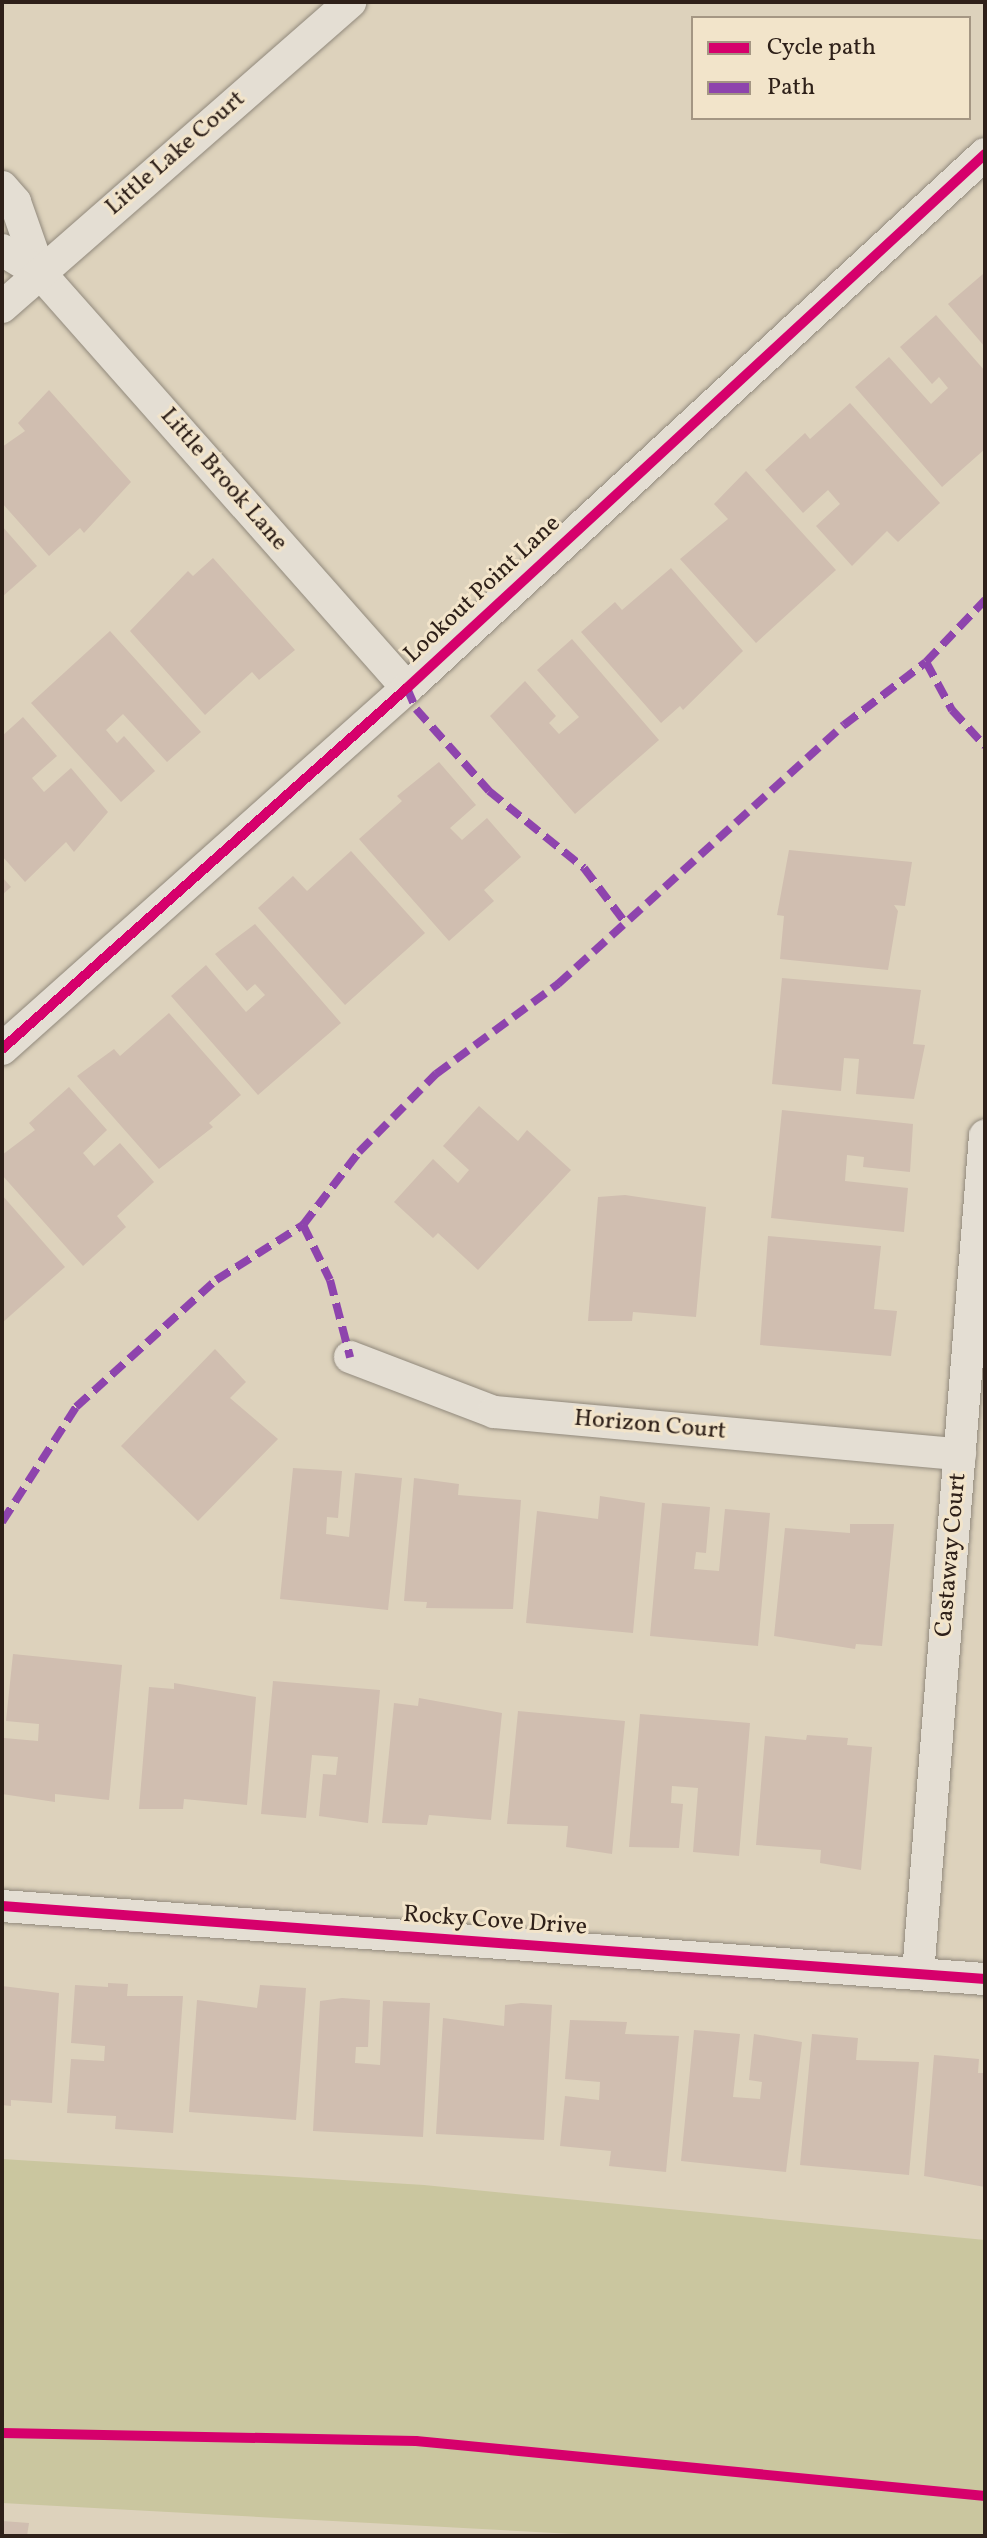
<!DOCTYPE html>
<style>
body{margin:0}
#map{position:relative;width:987px;height:2538px;overflow:hidden;background:#ddd2bc;font-family:Vollkorn,serif}
div>[style]{position:absolute}
[style*='--x']{left:calc(var(--x)*1px);top:calc(var(--y)*1px);width:calc(var(--w)*1px);rotate:calc(var(--a)*1deg)}
.green>*{inset:0;background:#cac69f}
.building>*{inset:0;background:#d0beb0}
.roads{filter:drop-shadow(0 0 2px #91897c) drop-shadow(0 0 2px #91897c)}
.street>*{height:32px;margin:-16px;padding:0 16px;transform-origin:16px;border-radius:16px;background:#e4ded3}
.quiet>*{height:8px;margin-top:-4px;transform-origin:0;background:repeating-linear-gradient(90deg,#8e44ad 0 16px,transparent 0 24px)}
.cycleway>*{height:10px;margin:-5px;padding:0 5px;transform-origin:5px;border-radius:5px;background:#d6006c}
span{translate:-50% -50%;white-space:nowrap;text-align:center;line-height:1.15;-webkit-text-stroke:6px #f2e4ca;paint-order:stroke}
.street-label{font-size:24px;color:#2e2019}
.frame{position:absolute;inset:0;border:4px solid #2e2019;pointer-events:none}
.legend{position:absolute;left:691px;top:16px;width:280px;height:104px;box-sizing:border-box;background:#f2e4ca;border:2px solid #a49683;margin:0;padding:10px 14px;list-style:none;font-size:24px;color:#2e2019}
.legend li{display:flex;align-items:center;gap:16px;height:40px}
.legend b{width:40px;border:2px solid #a49683}
</style>
<div id="map">
<div class="green">
<i style="clip-path:polygon(2px 2159px,424px 2185px,985px 2240px,985px 2536px,610px 2536px,2px 2503px)"></i>
</div>
<div class="building">
<i style="clip-path:polygon(983px 274px,985px 277px,985px 347px,948px 304px)"></i>
<i style="clip-path:polygon(936px 315px,985px 371px,985px 449px,942px 487px,855px 387px,889px 357px,931px 404px,948px 388px,939px 377px,932px 384px,900px 347px)"></i>
<i style="clip-path:polygon(49px 390px,131px 482px,84px 533px,80px 528px,49px 556px,2px 503px,2px 447px,25px 431px,18px 423px)"></i>
<i style="clip-path:polygon(850px 403px,940px 503px,898px 542px,887px 531px,852px 566px,816px 526px,840px 504px,828px 490px,803px 513px,765px 470px,805px 433px,810px 439px)"></i>
<i style="clip-path:polygon(746px 471px,836px 570px,756px 643px,680px 559px,728px 519px,714px 504px)"></i>
<i style="clip-path:polygon(2px 526px,37px 566px,2px 597px)"></i>
<i style="clip-path:polygon(213px 558px,295px 650px,259px 680px,252px 672px,205px 715px,130px 631px,188px 571px,193px 576px)"></i>
<i style="clip-path:polygon(671px 568px,743px 651px,683px 710px,680px 706px,661px 723px,581px 632px,615px 602px,622px 610px)"></i>
<i style="clip-path:polygon(110px 631px,201px 732px,167px 762px,123px 714px,106px 730px,117px 743px,124px 736px,155px 771px,121px 802px,31px 703px)"></i>
<i style="clip-path:polygon(572px 639px,659px 740px,575px 814px,490px 716px,525px 681px,556px 716px,549px 723px,559px 734px,579px 717px,537px 670px)"></i>
<i style="clip-path:polygon(23px 717px,57px 756px,32px 778px,44px 792px,71px 768px,108px 812px,74px 852px,66px 842px,25px 882px,2px 856px,2px 736px)"></i>
<i style="clip-path:polygon(439px 762px,476px 805px,450px 828px,462px 840px,487px 818px,521px 857px,484px 890px,494px 901px,449px 941px,359px 839px,402px 801px,397px 796px)"></i>
<i style="clip-path:polygon(789px 850px,912px 862px,905px 906px,894px 905px,898px 911px,888px 970px,780px 959px,784px 916px,777px 915px)"></i>
<i style="clip-path:polygon(351px 851px,425px 933px,345px 1005px,258px 908px,293px 876px,307px 891px)"></i>
<i style="clip-path:polygon(2px 877px,11px 887px,2px 895px)"></i>
<i style="clip-path:polygon(255px 924px,341px 1023px,258px 1095px,171px 996px,206px 965px,246px 1012px,265px 995px,255px 984px,247px 991px,215px 954px)"></i>
<i style="clip-path:polygon(782px 978px,921px 990px,913px 1044px,925px 1045px,914px 1099px,856px 1094px,859px 1059px,844px 1058px,841px 1091px,772px 1084px)"></i>
<i style="clip-path:polygon(169px 1013px,241px 1095px,209px 1123px,213px 1127px,159px 1169px,77px 1076px,114px 1049px,120px 1056px)"></i>
<i style="clip-path:polygon(69px 1087px,107px 1130px,83px 1153px,94px 1166px,120px 1143px,154px 1182px,117px 1216px,126px 1227px,83px 1266px,2px 1175px,2px 1155px,35px 1130px,29px 1123px)"></i>
<i style="clip-path:polygon(479px 1106px,518px 1141px,527px 1130px,571px 1170px,478px 1270px,438px 1233px,433px 1238px,394px 1202px,433px 1159px,458px 1183px,469px 1170px,443px 1146px)"></i>
<i style="clip-path:polygon(782px 1110px,913px 1124px,910px 1172px,863px 1167px,864px 1157px,847px 1155px,845px 1181px,908px 1188px,904px 1232px,771px 1218px)"></i>
<i style="clip-path:polygon(2px 1195px,65px 1267px,2px 1323px)"></i>
<i style="clip-path:polygon(625px 1195px,706px 1207px,696px 1317px,633px 1312px,632px 1321px,588px 1321px,598px 1197px)"></i>
<i style="clip-path:polygon(768px 1236px,881px 1246px,874px 1309px,897px 1311px,891px 1356px,760px 1345px)"></i>
<i style="clip-path:polygon(215px 1349px,246px 1382px,230px 1398px,278px 1439px,198px 1521px,121px 1446px)"></i>
<i style="clip-path:polygon(293px 1468px,342px 1471px,338px 1518px,327px 1517px,326px 1534px,349px 1537px,355px 1473px,402px 1478px,388px 1610px,280px 1599px)"></i>
<i style="clip-path:polygon(414px 1478px,459px 1484px,458px 1495px,521px 1500px,513px 1609px,426px 1608px,427px 1602px,404px 1601px)"></i>
<i style="clip-path:polygon(600px 1496px,645px 1503px,633px 1633px,526px 1623px,537px 1511px,598px 1519px)"></i>
<i style="clip-path:polygon(662px 1503px,710px 1507px,706px 1553px,696px 1552px,694px 1569px,719px 1571px,725px 1509px,770px 1513px,758px 1646px,650px 1636px)"></i>
<i style="clip-path:polygon(850px 1524px,894px 1524px,882px 1646px,856px 1644px,855px 1649px,774px 1636px,785px 1528px,850px 1533px)"></i>
<i style="clip-path:polygon(13px 1654px,122px 1665px,109px 1800px,55px 1794px,55px 1802px,2px 1794px,4px 1738px,38px 1741px,39px 1724px,6px 1721px)"></i>
<i style="clip-path:polygon(273px 1681px,380px 1690px,368px 1823px,319px 1816px,323px 1774px,336px 1775px,338px 1757px,312px 1755px,306px 1818px,261px 1814px)"></i>
<i style="clip-path:polygon(174px 1683px,256px 1697px,247px 1805px,184px 1799px,183px 1809px,139px 1809px,149px 1687px,174px 1689px)"></i>
<i style="clip-path:polygon(419px 1698px,502px 1713px,491px 1820px,429px 1815px,427px 1825px,382px 1823px,394px 1703px,418px 1706px)"></i>
<i style="clip-path:polygon(518px 1711px,625px 1721px,612px 1854px,566px 1847px,568px 1826px,507px 1824px)"></i>
<i style="clip-path:polygon(640px 1714px,750px 1723px,739px 1856px,693px 1852px,698px 1788px,672px 1786px,671px 1803px,683px 1804px,679px 1848px,629px 1847px)"></i>
<i style="clip-path:polygon(807px 1735px,848px 1738px,847px 1745px,872px 1747px,861px 1870px,820px 1863px,821px 1850px,756px 1845px,765px 1736px,806px 1740px)"></i>
<i style="clip-path:polygon(108px 1983px,128px 1984px,127px 1996px,183px 1996px,173px 2133px,115px 2129px,116px 2116px,67px 2113px,71px 2059px,104px 2061px,105px 2046px,71px 2043px,75px 1985px,108px 1987px)"></i>
<i style="clip-path:polygon(260px 1985px,306px 1988px,296px 2120px,189px 2112px,197px 2000px,257px 2008px)"></i>
<i style="clip-path:polygon(2px 1986px,59px 1993px,52px 2103px,11px 2100px,11px 2106px,2px 2105px)"></i>
<i style="clip-path:polygon(342px 1998px,370px 2000px,368px 2047px,356px 2047px,355px 2063px,380px 2065px,383px 2001px,430px 2003px,423px 2137px,313px 2131px,320px 2001px)"></i>
<i style="clip-path:polygon(521px 2003px,552px 2005px,544px 2140px,436px 2134px,443px 2018px,504px 2026px,505px 2005px)"></i>
<i style="clip-path:polygon(570px 2020px,627px 2022px,625px 2034px,679px 2036px,666px 2172px,609px 2166px,611px 2151px,560px 2146px,565px 2096px,599px 2100px,600px 2082px,565px 2079px)"></i>
<i style="clip-path:polygon(694px 2030px,740px 2034px,733px 2097px,760px 2099px,762px 2082px,749px 2080px,754px 2034px,802px 2042px,786px 2172px,681px 2161px)"></i>
<i style="clip-path:polygon(812px 2034px,858px 2038px,856px 2060px,919px 2062px,909px 2175px,800px 2165px)"></i>
<i style="clip-path:polygon(934px 2055px,979px 2059px,978px 2073px,985px 2073px,985px 2187px,924px 2176px)"></i>
<i style="clip-path:polygon(2px 2521px,29px 2523px,27px 2536px,2px 2536px)"></i>
</div>
<div class="roads">
<div class="street">
<i style="--x:2;--y:187;--w:20;--a:49"></i>
<i style="--x:15;--y:202;--w:75;--a:70.6"></i>
<i style="--x:2;--y:250;--w:44;--a:31.2"></i>
<i style="--x:40;--y:273;--w:554;--a:48.51"></i>
<i style="--x:2;--y:307;--w:463;--a:-41.2"></i>
<i style="--x:2;--y:1049;--w:543;--a:-41.71"></i>
<i style="--x:407;--y:688;--w:787;--a:-42.73"></i>
<i style="--x:350;--y:1357;--w:154;--a:20.9"></i>
<i style="--x:494;--y:1412;--w:468;--a:5.2"></i>
<i style="--x:2;--y:1906;--w:986;--a:4.25"></i>
<i style="--x:918;--y:1974;--w:841;--a:-85.43"></i>
</div>
</div>
<div class="quiet">
<i style="--x:926;--y:662;--w:55;--a:61.6"></i>
<i style="--x:952;--y:710;--w:49;--a:47.5"></i>
<i style="--x:407;--y:688;--w:23;--a:67"></i>
<i style="--x:416;--y:709;--w:110;--a:48.3"></i>
<i style="--x:489;--y:791;--w:122;--a:39"></i>
<i style="--x:584;--y:868;--w:66;--a:53"></i>
<i style="--x:303;--y:1225;--w:61;--a:63.9"></i>
<i style="--x:330;--y:1280;--w:80;--a:75.4"></i>
<i style="--x:2;--y:1522;--w:137;--a:-57.2"></i>
<i style="--x:76;--y:1407;--w:189;--a:-42.2"></i>
<i style="--x:216;--y:1280;--w:103;--a:-32.3"></i>
<i style="--x:303;--y:1225;--w:92;--a:-52.5"></i>
<i style="--x:359;--y:1152;--w:110;--a:-45.4"></i>
<i style="--x:436;--y:1074;--w:152;--a:-36.4"></i>
<i style="--x:558;--y:984;--w:386;--a:-42.2"></i>
<i style="--x:844;--y:725;--w:103;--a:-37.5"></i>
<i style="--x:926;--y:662;--w:86;--a:-46.4"></i>
</div>
<div class="cycleway">
<i style="--x:2;--y:1049;--w:543;--a:-41.71"></i>
<i style="--x:407;--y:688;--w:787;--a:-42.73"></i>
<i style="--x:2;--y:1906;--w:986;--a:4.25"></i>
<i style="--x:2;--y:2433;--w:414;--a:1.1"></i>
<i style="--x:416;--y:2441;--w:572;--a:5.52"></i>
</div>
<div class="street-label">
<span style="left:176px;top:154px;rotate:-41deg">Little Lake Court</span>
<span style="left:223px;top:480px;rotate:49deg">Little Brook Lane</span>
<span style="left:483px;top:590px;rotate:-43deg">Lookout Point Lane</span>
<span style="left:650px;top:1426px;rotate:5deg">Horizon Court</span>
<span style="left:952px;top:1555px;rotate:-85deg">Castaway Court</span>
<span style="left:495px;top:1922px;rotate:4deg">Rocky Cove Drive</span>
</div>
<div class="frame"></div>
<ul class="legend">
<li><b style="height:10px;background:#d6006c"></b>Cycle path</li>
<li><b style="height:10px;background:#8e44ad"></b>Path</li>
</ul>
</div>
